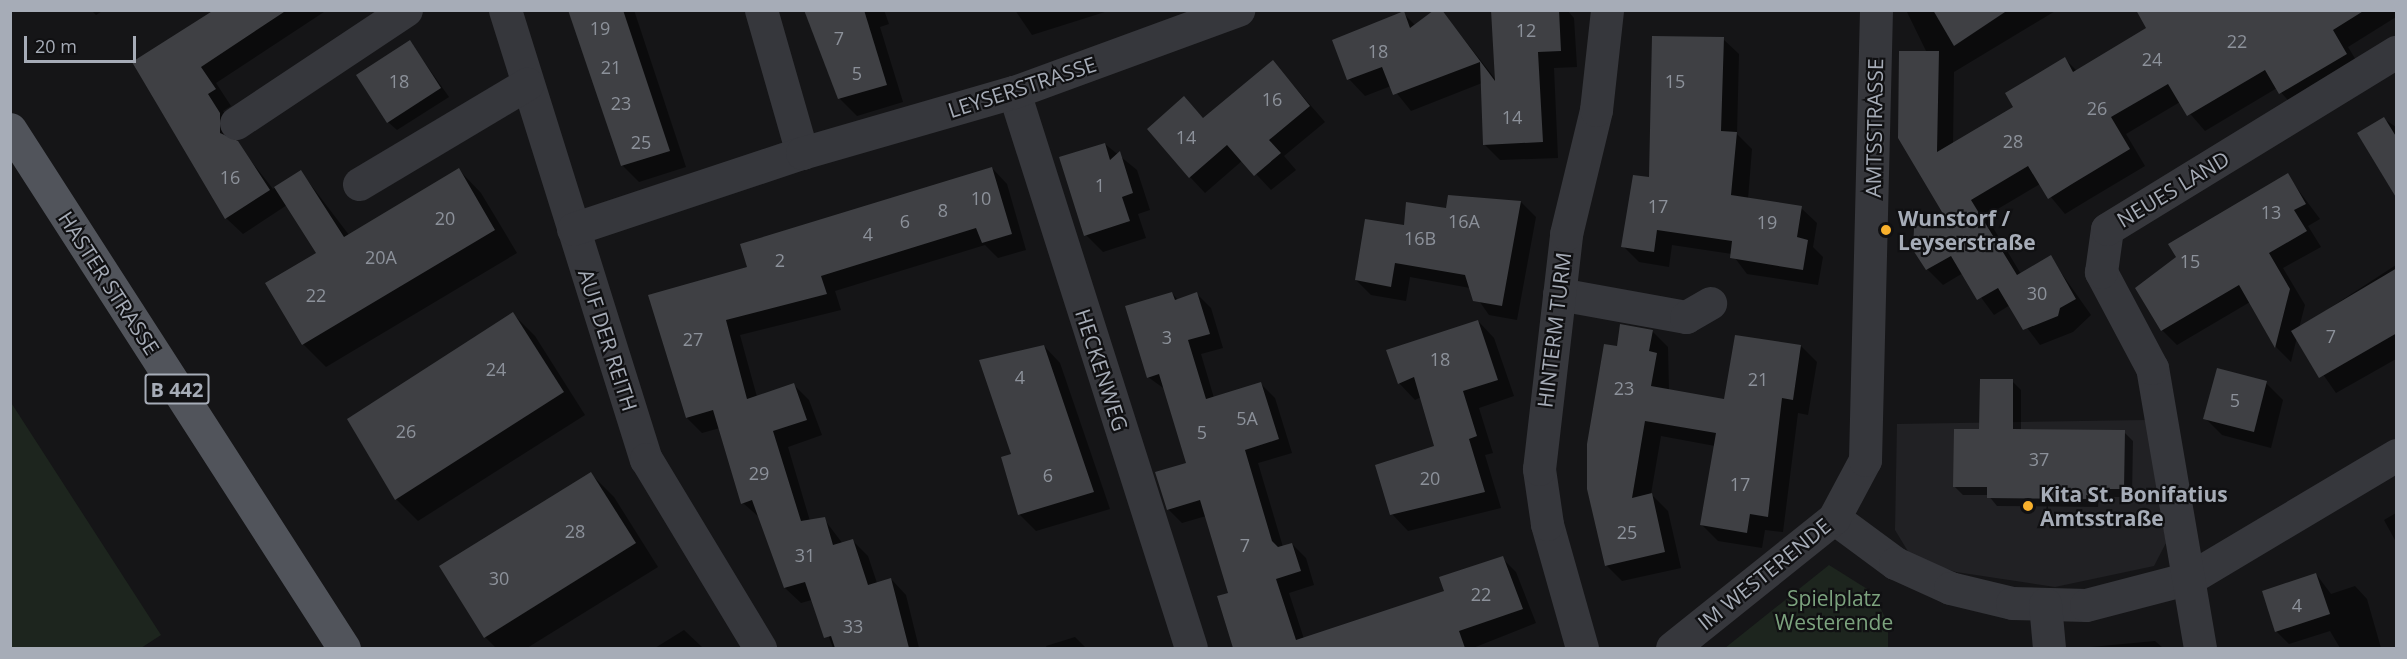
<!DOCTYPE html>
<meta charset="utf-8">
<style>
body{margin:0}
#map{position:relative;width:2407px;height:659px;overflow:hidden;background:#151517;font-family:"Open Sans",sans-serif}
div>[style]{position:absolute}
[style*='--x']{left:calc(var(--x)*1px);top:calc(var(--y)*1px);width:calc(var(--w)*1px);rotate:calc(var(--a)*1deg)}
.built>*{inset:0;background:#212124}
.green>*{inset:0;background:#1d251e}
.shadow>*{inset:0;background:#0007}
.building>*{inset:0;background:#3f4044}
.minor>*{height:33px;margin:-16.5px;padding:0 16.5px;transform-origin:16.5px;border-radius:16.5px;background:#36373c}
.major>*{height:33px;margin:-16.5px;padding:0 16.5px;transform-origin:16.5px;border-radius:16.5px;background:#51545b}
.dots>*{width:16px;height:16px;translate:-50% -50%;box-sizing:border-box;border:3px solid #101012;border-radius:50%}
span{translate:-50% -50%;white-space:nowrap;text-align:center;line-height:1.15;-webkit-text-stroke:4.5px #101012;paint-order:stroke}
.number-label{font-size:18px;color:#8c919a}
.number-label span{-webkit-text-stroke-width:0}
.shield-label span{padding:2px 4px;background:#101012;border:2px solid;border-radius:4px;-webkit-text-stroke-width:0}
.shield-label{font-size:20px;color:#a6acb7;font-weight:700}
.street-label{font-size:21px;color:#a6acb7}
.poi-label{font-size:21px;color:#a6acb7;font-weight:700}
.left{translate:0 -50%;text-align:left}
.park-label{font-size:21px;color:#7ca37e}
.frame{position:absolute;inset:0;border:12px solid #a6acb7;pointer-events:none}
.scale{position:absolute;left:24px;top:36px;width:112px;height:27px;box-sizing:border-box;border:3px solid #a6acb7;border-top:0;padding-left:8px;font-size:18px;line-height:21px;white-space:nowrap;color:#a6acb7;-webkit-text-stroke:4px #101012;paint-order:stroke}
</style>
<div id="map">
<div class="built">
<i style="clip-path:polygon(2146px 420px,2166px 543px,2154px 566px,2055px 587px,1956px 572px,1912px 558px,1895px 530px,1897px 424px)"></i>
</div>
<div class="green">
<i style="clip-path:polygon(10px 401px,161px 635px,141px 648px,11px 648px)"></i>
<i style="clip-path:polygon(1829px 565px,1872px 592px,1888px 623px,1888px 648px,1725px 648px)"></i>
</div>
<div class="shadow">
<i style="clip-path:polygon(91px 10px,104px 10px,96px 15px)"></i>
<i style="clip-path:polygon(217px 10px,327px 10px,216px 83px,231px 106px,223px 111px,236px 131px,236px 142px,273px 189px,301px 172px,349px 235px,459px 170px,481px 193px,517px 253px,326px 367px,303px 344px,267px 283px,318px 254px,287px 205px,243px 234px,226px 218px,134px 63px)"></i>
<i style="clip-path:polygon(569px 10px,634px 10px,686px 167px,639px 182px,622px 165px)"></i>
<i style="clip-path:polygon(807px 10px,884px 10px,889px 24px,880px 27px,903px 102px,857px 116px,840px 99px)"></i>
<i style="clip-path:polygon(1015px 10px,1108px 10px,1108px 11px,1032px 35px)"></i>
<i style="clip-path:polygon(1441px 10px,1496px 80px,1493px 10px,1567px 10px,1574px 18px,1577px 67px,1554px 68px,1558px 158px,1500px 160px,1484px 144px,1482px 83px,1411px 111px,1391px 86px,1365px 96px,1349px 79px,1334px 41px,1403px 13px,1416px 26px)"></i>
<i style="clip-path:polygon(1906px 10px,2057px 10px,1954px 72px,1953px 145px,2015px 108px,2065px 59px,2077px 71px,2149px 29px,2148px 10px,2396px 10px,2396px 17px,2348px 47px,2362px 70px,2296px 109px,2277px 88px,2205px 131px,2180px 102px,2126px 134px,2145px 166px,2088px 200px,2065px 214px,2040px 184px,1986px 216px,2021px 274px,2050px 257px,2091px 315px,2073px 332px,2040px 345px,2010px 305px,1994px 315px,1963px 273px,1943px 285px,1927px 269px,1944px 212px,1900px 138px,1927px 53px)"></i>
<i style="clip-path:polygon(1723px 39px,1739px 54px,1737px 134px,1752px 149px,1748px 199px,1801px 208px,1817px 223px,1813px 247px,1823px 257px,1818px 285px,1747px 274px,1732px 254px,1672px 245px,1669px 267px,1639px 262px,1623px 246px,1650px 179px)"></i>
<i style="clip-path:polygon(410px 42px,449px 97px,397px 130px,388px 122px)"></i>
<i style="clip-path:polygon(1273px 62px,1325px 122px,1284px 156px,1296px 170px,1271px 190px,1243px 160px,1205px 193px,1190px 177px,1184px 98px,1204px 119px)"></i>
<i style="clip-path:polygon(2384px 119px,2396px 127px,2396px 191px)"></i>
<i style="clip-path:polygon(1105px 144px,1137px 170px,1150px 210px,1138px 214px,1146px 238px,1103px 252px,1086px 235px)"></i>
<i style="clip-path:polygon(992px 168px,1007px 184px,1026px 250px,998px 258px,985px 245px,835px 291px,841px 310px,740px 335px,757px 397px,794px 385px,809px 400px,822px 435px,788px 447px,810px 521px,824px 519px,843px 544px,853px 541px,868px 556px,877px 583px,891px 579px,906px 595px,919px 648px,833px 648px,815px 599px,801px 603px,785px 588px,760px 518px,743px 503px,720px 428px,702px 433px,687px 418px,650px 296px,748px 268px)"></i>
<i style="clip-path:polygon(2287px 175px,2320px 219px,2308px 226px,2321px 247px,2283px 268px,2305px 305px,2299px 328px,2396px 265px,2396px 359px,2336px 393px,2297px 337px,2291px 362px,2276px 347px,2250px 302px,2177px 345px,2162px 330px)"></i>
<i style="clip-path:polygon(1521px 202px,1536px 217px,1517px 320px,1489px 315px,1470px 288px,1410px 277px,1406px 301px,1371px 295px,1356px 280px,1406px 227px,1447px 210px)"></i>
<i style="clip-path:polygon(1172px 293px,1178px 300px,1197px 294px,1211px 308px,1223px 348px,1201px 354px,1214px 398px,1261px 384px,1275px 398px,1292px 453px,1258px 463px,1283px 547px,1292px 544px,1306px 558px,1314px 585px,1289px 593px,1304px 639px,1446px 592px,1502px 558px,1516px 572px,1536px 623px,1473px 648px,1234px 648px,1219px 597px,1230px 594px,1206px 516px,1182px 523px,1168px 509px,1188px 464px,1166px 390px,1148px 377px)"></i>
<i style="clip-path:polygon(513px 314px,535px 336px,585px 415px,418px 521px,396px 499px)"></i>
<i style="clip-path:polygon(1478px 321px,1494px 338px,1514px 396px,1479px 408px,1493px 453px,1485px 455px,1501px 508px,1408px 531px,1392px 514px,1436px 447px,1421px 397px,1415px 400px,1399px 383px)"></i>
<i style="clip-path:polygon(1652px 331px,1668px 347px,1669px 391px,1725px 401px,1801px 346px,1817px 362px,1808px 415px,1798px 413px,1783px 532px,1765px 530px,1762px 548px,1718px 541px,1702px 525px,1715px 446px,1661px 436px,1651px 494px,1668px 511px,1681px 568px,1622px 581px,1606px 565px,1618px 348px)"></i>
<i style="clip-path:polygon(1044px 346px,1060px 363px,1110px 509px,1036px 531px,1019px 514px,1013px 455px)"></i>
<i style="clip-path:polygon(2012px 381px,2021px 390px,2021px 431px,2124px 432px,2133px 441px,2132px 497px,2099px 497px,2098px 507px,1997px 506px,1988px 495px,1963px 495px,1954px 486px,1980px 430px)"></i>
<i style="clip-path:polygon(2266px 383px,2283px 400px,2271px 448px,2222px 435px,2205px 418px)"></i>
<i style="clip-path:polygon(591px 474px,614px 497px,658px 567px,527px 648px,496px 648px,485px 637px)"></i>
<i style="clip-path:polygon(2396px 513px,2396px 542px,2384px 520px)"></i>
<i style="clip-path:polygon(2316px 574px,2331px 594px,2355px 586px,2367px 599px,2381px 648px,2340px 648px,2330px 631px,2289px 644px,2277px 632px,2263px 592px)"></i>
<i style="clip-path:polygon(684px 630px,703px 648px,655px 648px)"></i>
<i style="clip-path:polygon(1075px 637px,1086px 648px,1047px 648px,1046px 646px)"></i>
<i style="clip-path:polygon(2155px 641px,2163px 648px,2091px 648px,2091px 647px)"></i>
<i style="clip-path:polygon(1953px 647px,2011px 648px,2012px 648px,1953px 648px)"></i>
</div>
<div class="building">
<i style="clip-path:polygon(214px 10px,287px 10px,201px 67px,216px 89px,208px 94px,220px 113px,220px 133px,238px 141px,270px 190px,225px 219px,132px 62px)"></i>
<i style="clip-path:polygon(568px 10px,623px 10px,670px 151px,621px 166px)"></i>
<i style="clip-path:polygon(804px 10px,864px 10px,887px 85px,838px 99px)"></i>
<i style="clip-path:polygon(1434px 10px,1442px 10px,1495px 81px,1491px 10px,1559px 10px,1561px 51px,1538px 52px,1543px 142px,1483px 145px,1480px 62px,1393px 95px,1382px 67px,1347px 80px,1332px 40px,1404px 11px,1410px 28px)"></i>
<i style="clip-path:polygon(1933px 10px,2008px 10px,1954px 46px)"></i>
<i style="clip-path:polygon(2136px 10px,2365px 10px,2333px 30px,2347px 54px,2279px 94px,2265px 70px,2187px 116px,2168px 84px,2111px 117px,2130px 149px,2072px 184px,2048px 199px,2028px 166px,1971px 200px,2017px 275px,2051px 255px,2076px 299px,2060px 308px,2058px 316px,2023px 330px,1998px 288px,1977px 300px,1951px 256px,1926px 270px,1913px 250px,1914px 228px,1942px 212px,1898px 138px,1899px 51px,1939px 51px,1937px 152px,2013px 107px,2005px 93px,2032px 77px,2065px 57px,2073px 72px,2146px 28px)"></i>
<i style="clip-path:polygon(1652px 36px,1724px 37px,1721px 131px,1737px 132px,1731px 195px,1802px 206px,1797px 237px,1808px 240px,1803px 270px,1730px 258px,1732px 241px,1657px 230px,1654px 252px,1621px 247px,1633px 175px,1649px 177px)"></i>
<i style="clip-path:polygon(410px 40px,441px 88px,387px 123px,356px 75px)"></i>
<i style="clip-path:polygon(1273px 60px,1310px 106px,1269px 140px,1281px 153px,1254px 176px,1227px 145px,1189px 178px,1147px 129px,1184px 96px,1203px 118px)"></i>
<i style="clip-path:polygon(2384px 117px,2397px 138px,2397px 199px,2357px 133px)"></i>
<i style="clip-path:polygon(1105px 143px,1110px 160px,1120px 151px,1133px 193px,1122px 197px,1130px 221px,1084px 236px,1059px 157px)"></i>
<i style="clip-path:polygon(992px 167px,1012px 234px,982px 243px,976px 228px,821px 276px,827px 294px,726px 320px,747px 399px,794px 383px,807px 420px,773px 431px,801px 521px,825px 517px,833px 545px,853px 539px,868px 585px,891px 578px,909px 648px,835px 648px,831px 636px,824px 638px,805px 582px,784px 588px,752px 500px,741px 504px,713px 410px,686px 418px,648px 295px,747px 267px,740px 244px)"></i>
<i style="clip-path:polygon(459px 168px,495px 230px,302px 345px,265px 283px,316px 253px,274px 187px,301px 170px,344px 237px)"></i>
<i style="clip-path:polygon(2288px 173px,2306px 204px,2294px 210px,2307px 231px,2269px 253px,2290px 289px,2275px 348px,2239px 285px,2161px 331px,2135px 288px,2176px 257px,2168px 244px)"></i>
<i style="clip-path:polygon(1448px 195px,1521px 201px,1502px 306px,1473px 301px,1465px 275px,1395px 263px,1391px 287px,1355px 280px,1365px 219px,1404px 225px,1406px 202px,1446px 208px)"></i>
<i style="clip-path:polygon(2397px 268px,2397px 333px,2319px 378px,2291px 331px)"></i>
<i style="clip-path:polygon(1172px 292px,1175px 300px,1197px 292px,1210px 334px,1188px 340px,1206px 399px,1261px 382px,1279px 439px,1245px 450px,1272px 541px,1278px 547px,1292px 543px,1301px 571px,1276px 579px,1296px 640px,1444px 591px,1439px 577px,1503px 556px,1523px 609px,1459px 631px,1465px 648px,1233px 648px,1217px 596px,1228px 593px,1200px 500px,1167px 510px,1155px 472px,1186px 463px,1159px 374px,1147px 378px,1125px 306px)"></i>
<i style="clip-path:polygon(513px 312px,564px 392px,395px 500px,347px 419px)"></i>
<i style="clip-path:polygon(1478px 320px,1498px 380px,1463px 391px,1477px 436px,1469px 439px,1485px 492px,1390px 515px,1375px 465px,1434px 446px,1414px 377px,1398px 384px,1386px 350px)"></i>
<i style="clip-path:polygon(1620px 324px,1653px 330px,1649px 351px,1657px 353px,1651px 386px,1724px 399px,1735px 335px,1801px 345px,1793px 400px,1782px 398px,1768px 517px,1750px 514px,1747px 533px,1700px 525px,1716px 433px,1645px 421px,1632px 498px,1652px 493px,1665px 552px,1605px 566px,1587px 489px,1587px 444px,1604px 344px,1617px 346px)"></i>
<i style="clip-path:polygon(1044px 345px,1094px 492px,1018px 515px,1001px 457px,1011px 454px,979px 360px)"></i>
<i style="clip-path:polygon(2217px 368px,2267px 381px,2254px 432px,2203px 419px)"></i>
<i style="clip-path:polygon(1980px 379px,2013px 379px,2013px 429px,2125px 430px,2124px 489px,2090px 489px,2090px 499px,1987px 498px,1987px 487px,1953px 487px,1954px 429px,1979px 429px)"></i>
<i style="clip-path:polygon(591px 472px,636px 543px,484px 638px,439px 566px)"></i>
<i style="clip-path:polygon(2316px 573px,2330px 614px,2275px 632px,2262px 591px)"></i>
</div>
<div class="minor">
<i style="--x:505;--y:10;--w:471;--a:72.6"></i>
<i style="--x:646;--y:459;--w:221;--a:58.9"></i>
<i style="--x:761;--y:10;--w:149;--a:74"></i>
<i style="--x:1014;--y:92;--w:583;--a:72.34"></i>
<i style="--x:236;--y:123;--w:204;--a:-33.6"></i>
<i style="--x:359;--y:184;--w:196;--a:-30.8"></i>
<i style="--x:573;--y:229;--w:241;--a:-18.4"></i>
<i style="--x:802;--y:153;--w:221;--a:-16.1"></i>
<i style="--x:1014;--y:92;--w:239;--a:-20.1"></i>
<i style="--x:1559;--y:294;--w:129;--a:10.3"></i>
<i style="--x:1686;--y:317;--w:28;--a:-30"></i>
<i style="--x:1834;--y:518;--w:76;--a:36.4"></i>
<i style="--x:1895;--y:563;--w:60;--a:24.4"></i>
<i style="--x:1950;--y:588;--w:64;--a:13.6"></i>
<i style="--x:2012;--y:603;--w:74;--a:1.5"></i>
<i style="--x:2086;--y:605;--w:107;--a:-14.6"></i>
<i style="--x:2190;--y:578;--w:240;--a:-30.8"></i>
<i style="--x:2045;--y:604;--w:44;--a:84.8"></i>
<i style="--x:1582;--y:648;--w:129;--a:-105.8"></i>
<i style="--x:1547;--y:524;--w:56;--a:-98.3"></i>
<i style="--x:1539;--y:469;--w:237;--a:-83.4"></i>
<i style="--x:1566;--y:234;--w:128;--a:-76.4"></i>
<i style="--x:1596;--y:110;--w:101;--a:-83.7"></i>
<i style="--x:1672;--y:648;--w:208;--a:-38.7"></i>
<i style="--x:1834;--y:518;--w:66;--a:-61.9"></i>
<i style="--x:1865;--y:460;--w:450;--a:-88.6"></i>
<i style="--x:2200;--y:648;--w:284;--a:-99.7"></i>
<i style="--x:2152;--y:368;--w:109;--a:-118"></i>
<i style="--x:2101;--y:272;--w:43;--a:-82.1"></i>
<i style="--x:2107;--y:229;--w:339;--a:-31.5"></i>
</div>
<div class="major">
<i style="--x:10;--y:129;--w:617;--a:57.24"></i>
</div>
<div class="dots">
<i style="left:1886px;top:230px;background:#f8b02c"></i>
<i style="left:2028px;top:506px;background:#f8b02c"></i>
</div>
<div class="number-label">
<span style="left:600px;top:28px">19</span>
<span style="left:1526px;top:30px">12</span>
<span style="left:839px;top:38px">7</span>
<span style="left:2237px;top:41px">22</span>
<span style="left:1378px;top:51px">18</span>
<span style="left:2152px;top:59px">24</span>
<span style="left:611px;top:67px">21</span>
<span style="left:857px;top:73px">5</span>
<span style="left:399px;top:81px">18</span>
<span style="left:1675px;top:81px">15</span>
<span style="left:1272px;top:99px">16</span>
<span style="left:621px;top:103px">23</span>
<span style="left:2097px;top:108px">26</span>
<span style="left:1512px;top:117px">14</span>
<span style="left:1186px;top:137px">14</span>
<span style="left:2013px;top:141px">28</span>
<span style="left:641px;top:142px">25</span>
<span style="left:230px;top:177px">16</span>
<span style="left:1100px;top:185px">1</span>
<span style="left:981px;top:198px">10</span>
<span style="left:1658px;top:206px">17</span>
<span style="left:943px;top:210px">8</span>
<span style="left:2271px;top:212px">13</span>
<span style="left:445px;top:218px">20</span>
<span style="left:905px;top:221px">6</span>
<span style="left:1464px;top:221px">16A</span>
<span style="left:1767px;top:222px">19</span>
<span style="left:868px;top:234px">4</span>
<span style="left:1420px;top:238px">16B</span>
<span style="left:381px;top:257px">20A</span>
<span style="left:780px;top:260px">2</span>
<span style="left:2190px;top:261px">15</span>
<span style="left:2037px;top:293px">30</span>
<span style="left:316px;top:295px">22</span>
<span style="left:2331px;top:336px">7</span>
<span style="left:1167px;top:337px">3</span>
<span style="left:693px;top:339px">27</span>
<span style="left:1440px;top:359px">18</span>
<span style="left:496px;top:369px">24</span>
<span style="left:1020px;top:377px">4</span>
<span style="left:1758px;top:379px">21</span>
<span style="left:1624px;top:388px">23</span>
<span style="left:2235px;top:400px">5</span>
<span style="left:1247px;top:418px">5A</span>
<span style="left:406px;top:431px">26</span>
<span style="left:1202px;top:432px">5</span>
<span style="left:2039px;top:459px">37</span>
<span style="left:759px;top:473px">29</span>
<span style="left:1048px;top:475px">6</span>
<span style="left:1430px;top:478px">20</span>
<span style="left:1740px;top:484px">17</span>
<span style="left:575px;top:531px">28</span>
<span style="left:1627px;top:532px">25</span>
<span style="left:1245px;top:545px">7</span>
<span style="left:805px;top:555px">31</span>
<span style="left:499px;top:578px">30</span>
<span style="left:1481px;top:594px">22</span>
<span style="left:2297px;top:605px">4</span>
<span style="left:853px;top:626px">33</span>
</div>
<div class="shield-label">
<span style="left:177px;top:389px">B 442</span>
</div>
<div class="street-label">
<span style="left:1022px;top:87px;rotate:-18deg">LEYSERSTRASSE</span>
<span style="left:1874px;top:128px;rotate:-89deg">AMTSSTRASSE</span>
<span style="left:2173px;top:189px;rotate:-31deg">NEUES LAND</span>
<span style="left:109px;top:283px;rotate:57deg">HASTER STRASSE</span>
<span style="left:1554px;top:330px;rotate:-83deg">HINTERM TURM</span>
<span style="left:608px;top:340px;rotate:72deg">AUF DER REITH</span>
<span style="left:1102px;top:370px;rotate:72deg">HECKENWEG</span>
<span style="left:1764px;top:574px;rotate:-39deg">IM WESTERENDE</span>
</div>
<div class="poi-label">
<span class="left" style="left:1898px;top:230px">Wunstorf /<br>Leyserstraße</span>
<span class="left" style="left:2040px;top:506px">Kita St. Bonifatius<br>Amtsstraße</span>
</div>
<div class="park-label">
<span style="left:1834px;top:610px">Spielplatz<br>Westerende</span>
</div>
<div class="frame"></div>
<div class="scale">20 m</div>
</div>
